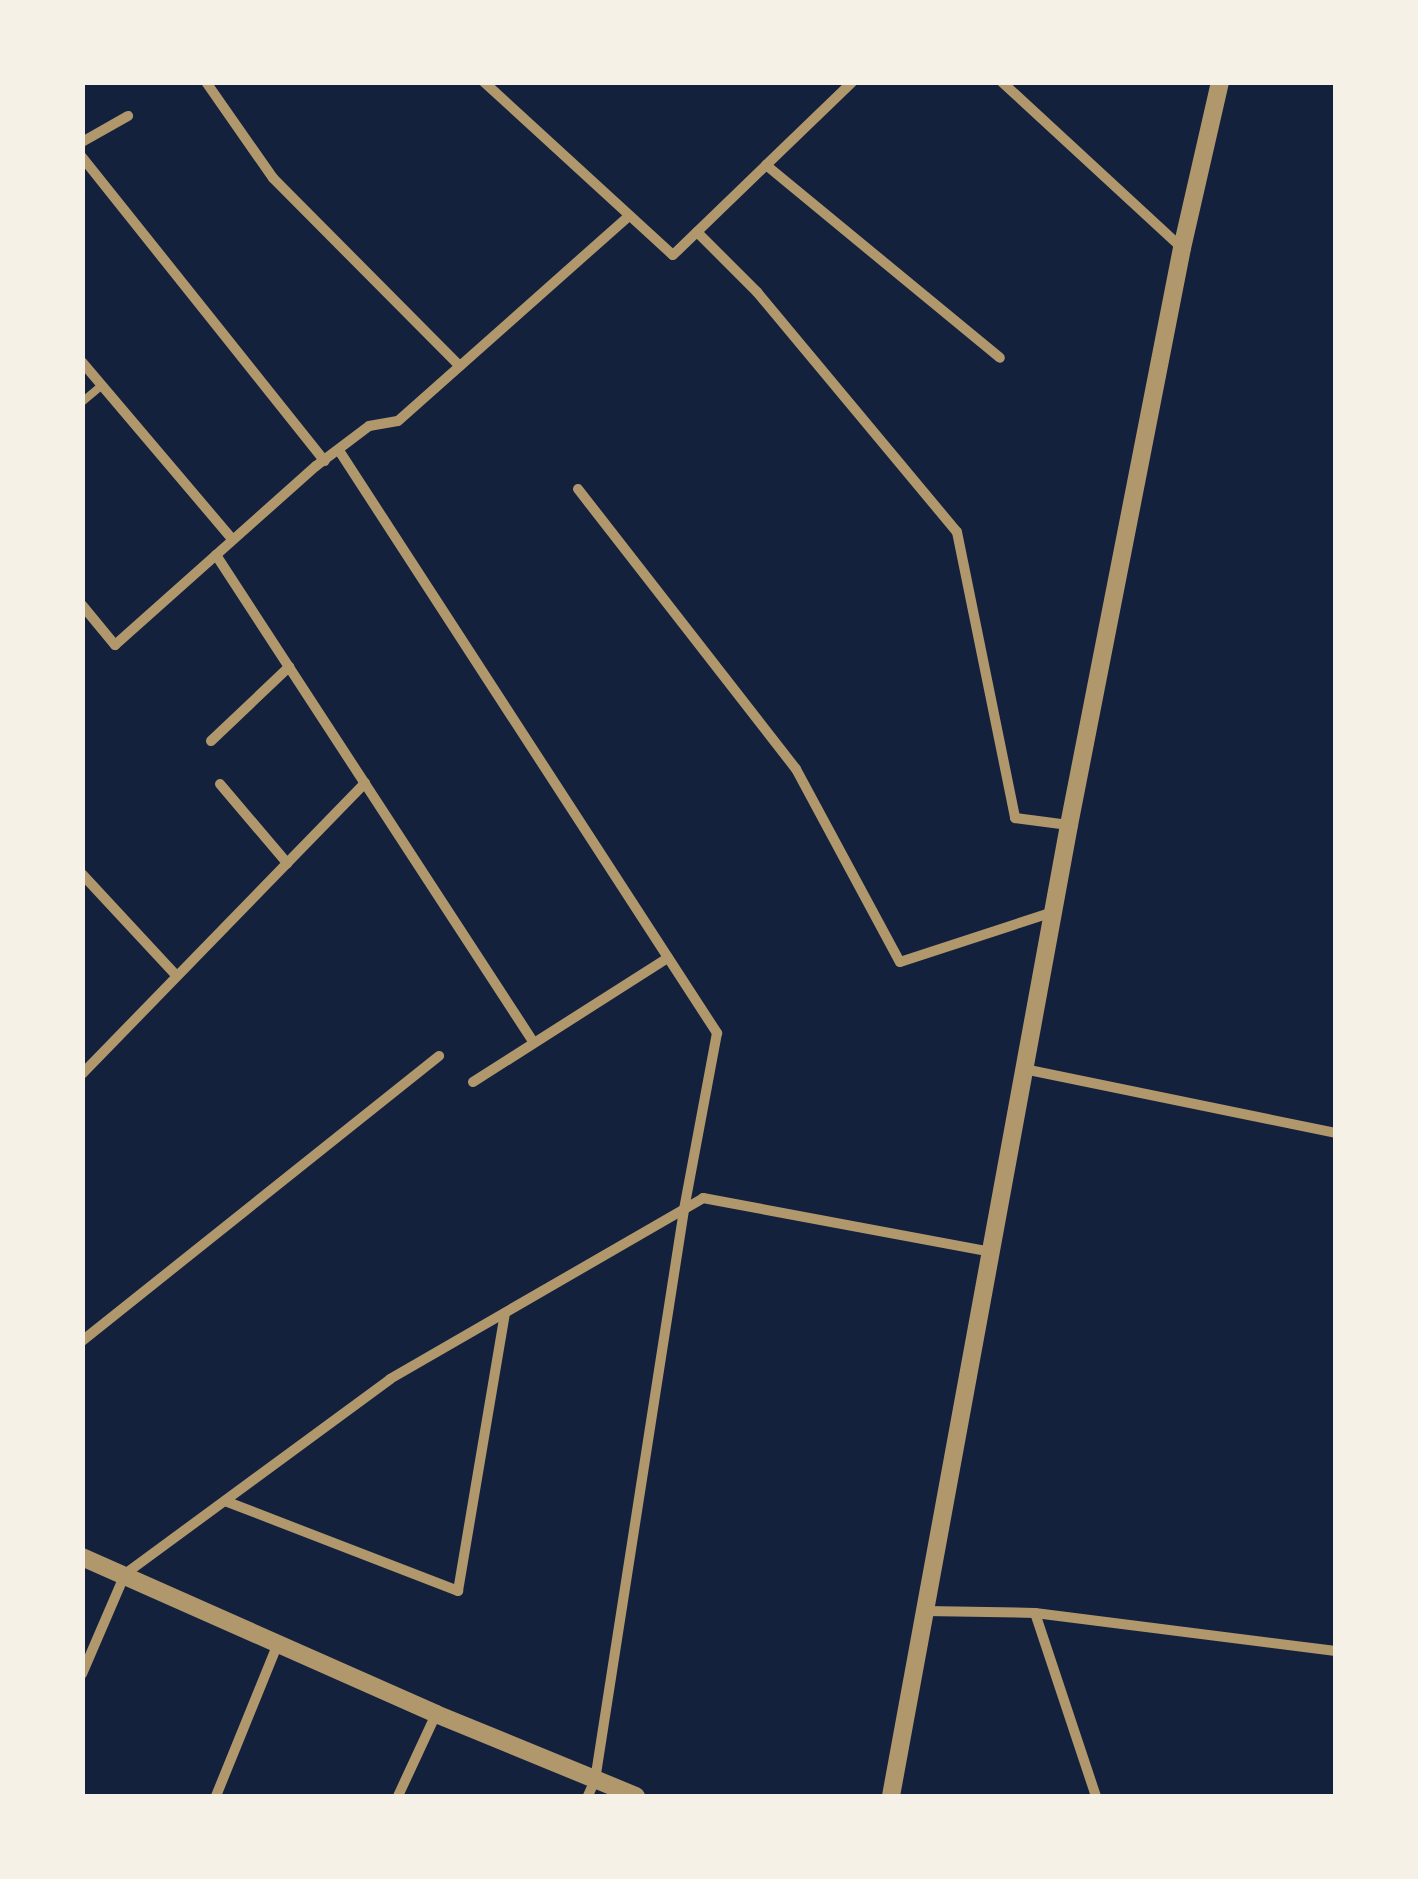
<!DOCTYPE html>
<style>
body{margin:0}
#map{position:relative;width:1418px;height:1879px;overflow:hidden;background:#14213d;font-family:"Space Grotesk",sans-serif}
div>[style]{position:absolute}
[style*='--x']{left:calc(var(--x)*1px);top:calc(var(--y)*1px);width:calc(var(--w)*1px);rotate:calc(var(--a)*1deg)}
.service>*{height:8px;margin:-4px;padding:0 4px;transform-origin:4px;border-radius:4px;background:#b1986c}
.minor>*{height:10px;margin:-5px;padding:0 5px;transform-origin:5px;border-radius:5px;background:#b1986c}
.tertiary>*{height:18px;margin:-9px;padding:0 9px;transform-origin:9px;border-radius:9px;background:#b1986c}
span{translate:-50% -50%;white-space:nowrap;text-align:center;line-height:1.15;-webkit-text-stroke:9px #f6f1e7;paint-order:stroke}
.frame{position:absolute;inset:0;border:85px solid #f6f1e7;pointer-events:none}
</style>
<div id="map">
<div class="service">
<i style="--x:82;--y:402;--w:26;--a:-40"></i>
</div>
<div class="minor">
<i style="--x:206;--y:82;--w:117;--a:55.1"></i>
<i style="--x:273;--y:178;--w:265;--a:45.2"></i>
<i style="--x:484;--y:82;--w:256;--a:42.5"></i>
<i style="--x:673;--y:255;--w:249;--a:-44"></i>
<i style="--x:1002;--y:82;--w:245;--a:42.7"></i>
<i style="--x:82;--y:142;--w:53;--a:-29.5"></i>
<i style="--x:82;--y:157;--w:389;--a:51.4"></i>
<i style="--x:766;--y:165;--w:303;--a:39.5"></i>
<i style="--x:697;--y:232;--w:85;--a:45"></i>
<i style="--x:757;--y:292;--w:312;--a:50.2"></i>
<i style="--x:957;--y:532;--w:292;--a:78.5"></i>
<i style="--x:1015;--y:818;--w:54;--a:7.4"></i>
<i style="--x:82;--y:362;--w:233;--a:49.7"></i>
<i style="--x:340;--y:452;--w:693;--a:57.02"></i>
<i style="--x:717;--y:1033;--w:180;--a:100.6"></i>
<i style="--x:684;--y:1210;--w:577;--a:98.87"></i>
<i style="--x:595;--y:1780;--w:17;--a:114"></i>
<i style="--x:578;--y:489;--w:355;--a:52.1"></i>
<i style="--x:796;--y:769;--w:219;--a:61.7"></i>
<i style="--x:900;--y:962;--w:161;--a:-18.1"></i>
<i style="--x:216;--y:555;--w:582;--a:56.91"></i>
<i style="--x:82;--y:605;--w:52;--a:50.5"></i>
<i style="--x:115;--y:645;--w:269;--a:-41.7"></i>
<i style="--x:316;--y:466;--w:66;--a:-37"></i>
<i style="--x:369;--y:426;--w:29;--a:-10"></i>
<i style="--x:398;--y:421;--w:307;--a:-41.6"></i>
<i style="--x:211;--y:741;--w:108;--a:-43.5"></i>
<i style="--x:220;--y:784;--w:104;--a:49.7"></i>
<i style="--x:82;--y:874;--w:138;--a:47.1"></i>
<i style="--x:1024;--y:1069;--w:318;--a:11.6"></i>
<i style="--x:82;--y:1074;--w:406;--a:-45.8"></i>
<i style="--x:473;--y:1082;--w:231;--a:-32.5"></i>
<i style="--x:82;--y:1341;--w:457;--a:-38.6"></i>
<i style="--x:225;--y:1501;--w:250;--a:21.1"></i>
<i style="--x:458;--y:1591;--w:282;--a:-80.4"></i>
<i style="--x:925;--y:1611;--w:110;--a:1"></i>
<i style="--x:1035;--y:1613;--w:303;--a:7.2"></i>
<i style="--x:1035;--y:1613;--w:193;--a:71.6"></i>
<i style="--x:82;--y:1674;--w:109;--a:-66.7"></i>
<i style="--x:125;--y:1574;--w:329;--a:-36.3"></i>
<i style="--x:390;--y:1379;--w:362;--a:-30"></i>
<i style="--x:703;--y:1198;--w:293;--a:10.6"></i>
<i style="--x:216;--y:1796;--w:165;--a:-67.9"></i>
<i style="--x:398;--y:1796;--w:90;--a:-65.1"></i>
</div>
<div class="tertiary">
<i style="--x:82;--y:1557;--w:387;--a:23.9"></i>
<i style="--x:436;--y:1714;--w:216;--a:22.3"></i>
<i style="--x:891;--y:1796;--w:987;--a:-79.61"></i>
<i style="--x:1069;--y:825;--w:588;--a:-78.92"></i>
<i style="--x:1182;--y:248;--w:170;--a:-77.1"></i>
</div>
<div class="frame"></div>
</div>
